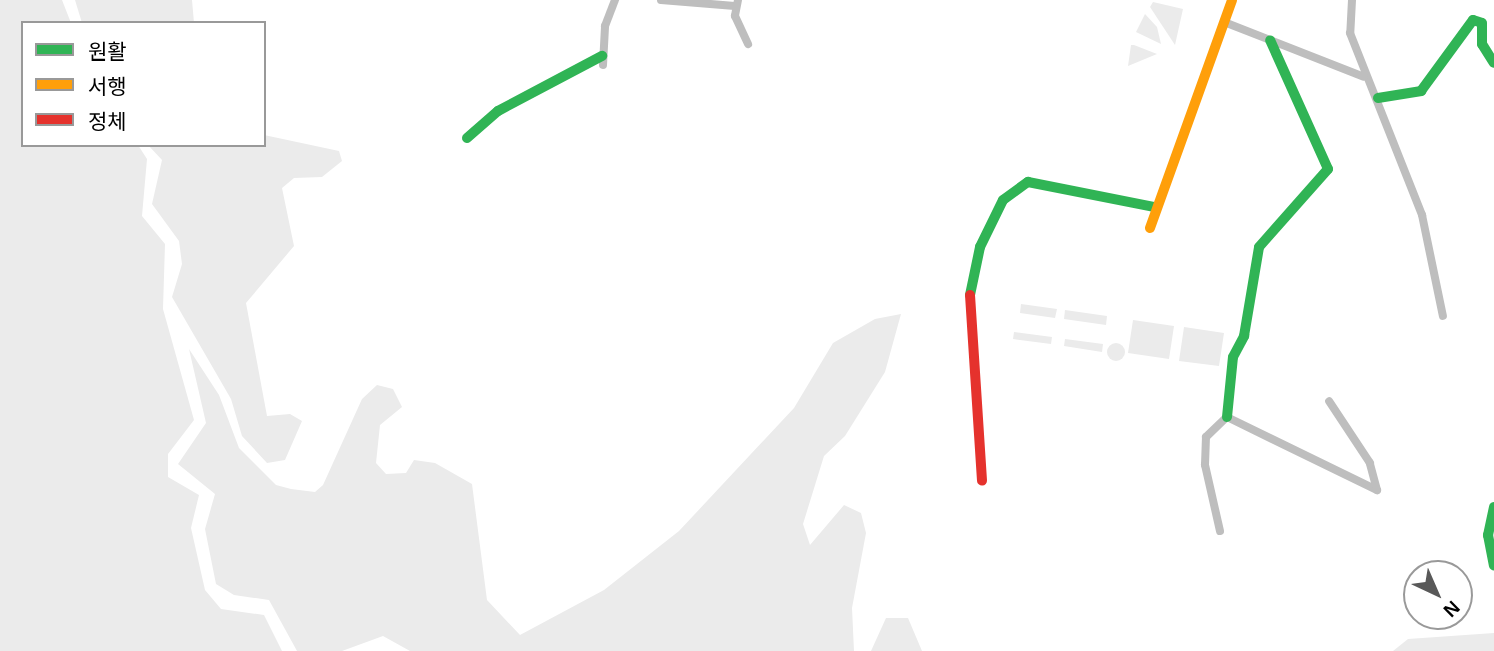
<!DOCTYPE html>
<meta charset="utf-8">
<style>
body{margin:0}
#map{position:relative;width:1494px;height:651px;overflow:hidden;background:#fff;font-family:Helvetica,"Noto Sans KR",sans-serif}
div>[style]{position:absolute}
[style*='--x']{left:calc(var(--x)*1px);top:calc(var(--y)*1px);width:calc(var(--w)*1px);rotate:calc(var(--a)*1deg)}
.green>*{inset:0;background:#ebebeb}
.round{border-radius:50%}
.street>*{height:8px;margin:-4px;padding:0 4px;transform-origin:4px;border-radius:4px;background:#bebebe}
.fast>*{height:10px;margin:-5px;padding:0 5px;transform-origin:5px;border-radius:5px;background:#30b455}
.slow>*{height:10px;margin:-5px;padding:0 5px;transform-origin:5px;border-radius:5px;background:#ff9f0a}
.jam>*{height:10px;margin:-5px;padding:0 5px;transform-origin:5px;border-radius:5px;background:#e5322d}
span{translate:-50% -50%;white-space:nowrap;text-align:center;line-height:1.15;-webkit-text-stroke:7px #fff;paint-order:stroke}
.legend{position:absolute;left:21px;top:21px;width:245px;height:126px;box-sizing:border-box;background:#fff;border:2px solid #999;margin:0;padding:9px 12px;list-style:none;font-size:21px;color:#000}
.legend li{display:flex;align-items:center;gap:14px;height:35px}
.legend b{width:35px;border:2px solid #999}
.north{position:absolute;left:1403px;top:560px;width:70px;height:70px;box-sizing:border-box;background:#fff;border:2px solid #999;border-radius:50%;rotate:136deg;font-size:19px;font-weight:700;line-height:28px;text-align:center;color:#000}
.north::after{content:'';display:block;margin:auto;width:24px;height:32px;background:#595959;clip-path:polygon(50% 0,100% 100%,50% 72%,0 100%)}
</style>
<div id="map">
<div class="green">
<i style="clip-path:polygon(0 0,62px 0,71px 23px,23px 23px,23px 145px,138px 145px,147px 159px,142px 216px,165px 244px,163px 309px,194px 420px,168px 454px,168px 477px,199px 495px,191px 528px,205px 590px,221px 609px,264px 615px,282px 651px,0 651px)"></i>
<i style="clip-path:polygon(75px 0,192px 0,194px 23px,82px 23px)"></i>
<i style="clip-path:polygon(1153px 2px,1183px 9px,1175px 45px,1150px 7px)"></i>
<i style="clip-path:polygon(1145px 14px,1157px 27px,1161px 44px,1136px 32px)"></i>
<i style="clip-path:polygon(1131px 45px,1134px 45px,1157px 54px,1128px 66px)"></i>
<i style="clip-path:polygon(264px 135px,339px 151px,342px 161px,322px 177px,294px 178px,282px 188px,294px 246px,246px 303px,267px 416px,290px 414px,302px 421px,285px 460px,267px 463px,242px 436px,231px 399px,172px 297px,182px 264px,179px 241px,152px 204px,162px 160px,148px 145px,264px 145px)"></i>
<i style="clip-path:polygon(1021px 304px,1057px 309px,1055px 318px,1020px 313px)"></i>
<i style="clip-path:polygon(1065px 310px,1107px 316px,1106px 325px,1064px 319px)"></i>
<i style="clip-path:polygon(901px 314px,885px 372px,845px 436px,824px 456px,803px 524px,810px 545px,844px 505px,861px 513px,866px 533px,852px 608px,854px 651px,410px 651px,383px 636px,342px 651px,297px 651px,269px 600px,234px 595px,216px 584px,205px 529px,215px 494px,178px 464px,206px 423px,189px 349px,219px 395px,239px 448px,276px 485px,291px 489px,315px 492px,323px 485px,362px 399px,377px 385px,393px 389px,402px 407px,380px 425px,376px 463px,386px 474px,406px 473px,414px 460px,435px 463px,472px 484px,487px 600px,520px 635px,604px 590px,679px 531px,794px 408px,833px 343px,875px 319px)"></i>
<i style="clip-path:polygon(1133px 320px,1174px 326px,1169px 359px,1128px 353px)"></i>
<i style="clip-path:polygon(1184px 327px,1224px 333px,1219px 366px,1179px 361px)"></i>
<i style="clip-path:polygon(1014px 332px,1052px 337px,1051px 344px,1013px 339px)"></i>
<i style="clip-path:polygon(1065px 339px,1103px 344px,1102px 352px,1064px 346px)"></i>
<i class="round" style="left:1107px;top:343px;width:18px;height:18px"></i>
<i style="clip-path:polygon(886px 618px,908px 618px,922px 651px,871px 651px)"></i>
<i style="clip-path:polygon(1494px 633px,1494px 651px,1393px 651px,1408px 639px)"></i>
</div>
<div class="street">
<i style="--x:661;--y:0;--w:74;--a:4.6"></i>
<i style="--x:738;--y:0;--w:16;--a:101"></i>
<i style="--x:735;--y:16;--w:31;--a:65"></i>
<i style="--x:1352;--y:0;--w:33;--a:93"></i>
<i style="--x:1350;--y:33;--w:196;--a:68.4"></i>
<i style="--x:1422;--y:215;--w:103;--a:78.3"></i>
<i style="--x:1224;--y:22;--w:150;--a:21.4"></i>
<i style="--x:603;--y:65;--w:39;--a:-87"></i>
<i style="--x:605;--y:26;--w:28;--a:-69"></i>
<i style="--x:1220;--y:531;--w:68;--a:-102.8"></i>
<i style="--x:1205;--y:465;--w:28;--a:-88"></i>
<i style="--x:1206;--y:437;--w:29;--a:-44"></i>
<i style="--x:1227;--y:417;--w:167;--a:26"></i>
<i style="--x:1377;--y:490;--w:28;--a:-105"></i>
<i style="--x:1370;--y:463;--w:74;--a:-123.5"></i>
</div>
<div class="fast">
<i style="--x:1378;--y:98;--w:44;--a:-9.2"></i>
<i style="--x:1421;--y:91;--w:88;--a:-53.8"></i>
<i style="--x:1473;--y:20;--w:9;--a:18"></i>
<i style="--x:1482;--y:23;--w:21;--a:90"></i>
<i style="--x:1482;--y:44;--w:22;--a:58"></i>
<i style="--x:467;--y:138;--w:41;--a:-41.1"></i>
<i style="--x:498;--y:111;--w:118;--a:-27.9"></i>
<i style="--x:970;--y:295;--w:49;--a:-78.2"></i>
<i style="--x:980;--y:247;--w:52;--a:-63.9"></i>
<i style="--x:1003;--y:200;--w:31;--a:-36"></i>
<i style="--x:1028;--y:182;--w:128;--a:11.2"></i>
<i style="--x:1227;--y:417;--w:60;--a:-84.3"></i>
<i style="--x:1233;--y:357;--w:24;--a:-62"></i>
<i style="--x:1244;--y:336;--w:90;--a:-80.4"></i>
<i style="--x:1259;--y:247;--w:104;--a:-48.5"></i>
<i style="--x:1328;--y:169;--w:141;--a:-114.2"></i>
<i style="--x:1494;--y:507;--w:29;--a:102"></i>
<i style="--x:1488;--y:535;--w:31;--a:79"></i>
</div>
<div class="slow">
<i style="--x:1150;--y:228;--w:242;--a:-70.2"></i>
</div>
<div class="jam">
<i style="--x:970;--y:295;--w:186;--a:86.3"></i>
</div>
<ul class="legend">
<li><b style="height:9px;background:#30b455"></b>원활</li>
<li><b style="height:9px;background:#ff9f0a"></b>서행</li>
<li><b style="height:9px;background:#e5322d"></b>정체</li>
</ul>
<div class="north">N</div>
</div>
